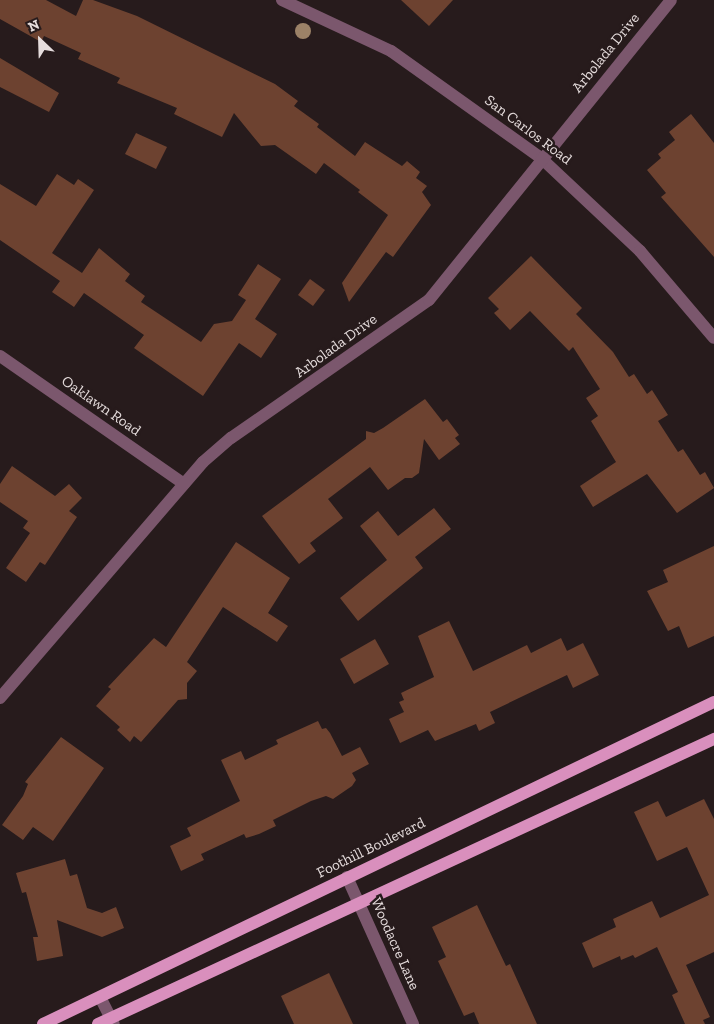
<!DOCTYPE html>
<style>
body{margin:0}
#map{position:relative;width:714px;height:1024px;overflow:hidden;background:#271b1c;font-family:"Zilla Slab",serif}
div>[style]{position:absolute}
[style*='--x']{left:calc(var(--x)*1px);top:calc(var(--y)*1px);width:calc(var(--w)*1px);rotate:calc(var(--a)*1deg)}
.building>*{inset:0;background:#6d4230}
.street>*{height:12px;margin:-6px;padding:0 6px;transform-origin:6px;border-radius:6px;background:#7b576d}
.primary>*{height:12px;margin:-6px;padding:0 6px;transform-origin:6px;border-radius:6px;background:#d98fbd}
.trees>*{width:16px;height:16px;margin:-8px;border-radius:50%;background:#9c8267}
span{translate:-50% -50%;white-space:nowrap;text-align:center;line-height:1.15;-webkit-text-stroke:5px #271b1c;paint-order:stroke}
.street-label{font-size:15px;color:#e6dddd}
.north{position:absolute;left:15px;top:15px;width:50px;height:50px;-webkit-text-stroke:4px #271b1c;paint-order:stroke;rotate:336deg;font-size:14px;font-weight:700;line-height:20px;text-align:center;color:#e6dddd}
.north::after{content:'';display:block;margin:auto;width:18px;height:22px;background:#e6dddd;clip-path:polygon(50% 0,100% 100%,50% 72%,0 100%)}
</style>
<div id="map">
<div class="building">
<i style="clip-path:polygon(0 0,46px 0,76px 16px,83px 0,93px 0,137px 16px,275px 84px,298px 101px,294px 106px,319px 124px,317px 127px,355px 156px,365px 142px,402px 166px,407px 161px,420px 172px,416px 178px,427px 186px,422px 192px,431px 205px,393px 257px,386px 252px,349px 302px,342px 283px,388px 215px,358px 192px,360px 190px,324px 163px,316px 174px,275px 145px,261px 146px,234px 113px,222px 137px,174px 114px,177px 108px,117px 83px,120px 78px,78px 59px,81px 53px,44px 36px,41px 42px,0 19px)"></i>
<i style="clip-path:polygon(401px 0,453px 0,429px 26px)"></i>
<i style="clip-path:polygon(0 58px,59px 93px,49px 112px,0 87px)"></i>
<i style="clip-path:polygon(691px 114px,714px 143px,714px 257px,661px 197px,666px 193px,647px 170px,661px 158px,658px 154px,675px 140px,669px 132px)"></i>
<i style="clip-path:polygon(136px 133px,167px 147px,156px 169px,125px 154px)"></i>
<i style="clip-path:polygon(57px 174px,74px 185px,78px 179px,94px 190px,52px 253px,82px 273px,99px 248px,130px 274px,125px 281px,145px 296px,141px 302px,201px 342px,214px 324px,232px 321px,246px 300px,238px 295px,258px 264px,281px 279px,255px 319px,277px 334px,261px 358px,239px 343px,203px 396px,134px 348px,144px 335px,84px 293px,74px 307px,52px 292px,60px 281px,0 240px,0 184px,36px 206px)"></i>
<i style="clip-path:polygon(531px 256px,582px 308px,576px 314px,613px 352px,629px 377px,634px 374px,647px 394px,652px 390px,668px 415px,658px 421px,678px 452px,683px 449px,700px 475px,705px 472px,714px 488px,677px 513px,647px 474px,593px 507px,580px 486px,616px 462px,591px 421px,598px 416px,586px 398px,600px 389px,573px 347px,569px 351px,530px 311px,510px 330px,494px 313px,499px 309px,488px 298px)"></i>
<i style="clip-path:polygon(310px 279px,325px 290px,313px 306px,298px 295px)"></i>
<i style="clip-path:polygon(425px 399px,443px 422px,447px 419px,459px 435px,455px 438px,460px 444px,439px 460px,424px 439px,419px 473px,412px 478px,405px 478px,388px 490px,370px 467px,328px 499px,343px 518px,310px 543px,316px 551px,299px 564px,262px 516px,366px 439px,366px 431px,374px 433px,383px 428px)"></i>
<i style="clip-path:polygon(12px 466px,55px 496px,69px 484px,82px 498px,69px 511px,77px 517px,45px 565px,40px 562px,26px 582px,6px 568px,30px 533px,23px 528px,28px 521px,0 502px,0 484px)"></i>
<i style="clip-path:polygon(434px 508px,451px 529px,415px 557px,423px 568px,358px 621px,340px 598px,387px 560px,360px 526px,378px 511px,398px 536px)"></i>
<i style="clip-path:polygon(236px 542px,290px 578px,268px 613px,288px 626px,277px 642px,223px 607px,187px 662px,197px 671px,187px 683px,187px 699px,178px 700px,141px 742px,134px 736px,130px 742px,117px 730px,120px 727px,96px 706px,111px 689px,108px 687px,154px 638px,166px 647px)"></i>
<i style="clip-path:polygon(714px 546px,714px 636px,688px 648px,679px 626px,668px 631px,647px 591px,668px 582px,663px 570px)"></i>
<i style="clip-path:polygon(449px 621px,473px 671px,527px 645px,531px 653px,561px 638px,567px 651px,583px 643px,599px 675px,573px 688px,567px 675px,490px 712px,495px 723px,479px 731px,476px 724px,435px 741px,428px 730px,400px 743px,389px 719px,404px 712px,399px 702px,404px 700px,401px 693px,434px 677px,418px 636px)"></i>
<i style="clip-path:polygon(375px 639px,389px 664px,354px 684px,340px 659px)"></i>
<i style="clip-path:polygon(318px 721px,322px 729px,326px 728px,330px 733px,342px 756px,360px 747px,369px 764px,352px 773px,356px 780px,352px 786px,333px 799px,326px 796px,311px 801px,273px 820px,276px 826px,259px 834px,246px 838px,244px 834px,201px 854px,204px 860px,181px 871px,170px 846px,191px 836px,187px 828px,240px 801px,221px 760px,241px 751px,245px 760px,278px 744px,276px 740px)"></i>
<i style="clip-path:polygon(61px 737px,104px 768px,53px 841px,33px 827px,23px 840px,2px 825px,23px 796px,28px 784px,25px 782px)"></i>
<i style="clip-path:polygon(704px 799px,714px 819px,714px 952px,686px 965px,710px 1017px,703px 1020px,705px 1024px,685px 1024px,672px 995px,678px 992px,657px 947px,635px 958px,633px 955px,621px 960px,620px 956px,593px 968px,582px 943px,616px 927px,613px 919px,652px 901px,660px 918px,709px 895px,687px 847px,657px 861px,634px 812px,658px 801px,666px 817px)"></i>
<i style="clip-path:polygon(65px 859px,70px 876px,77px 874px,87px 908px,102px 913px,116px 907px,124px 928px,102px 937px,57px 920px,63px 956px,37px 961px,33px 937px,38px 937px,26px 892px,22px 893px,16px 873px)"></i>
<i style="clip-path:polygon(477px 905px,506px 966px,510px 964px,537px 1024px,479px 1024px,474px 1012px,464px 1016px,438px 961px,446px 957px,432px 927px)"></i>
<i style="clip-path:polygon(329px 973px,353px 1024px,294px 1024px,281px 996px)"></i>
</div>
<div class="street">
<i style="--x:282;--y:0;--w:120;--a:25.1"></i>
<i style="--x:391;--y:51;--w:184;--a:35.5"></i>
<i style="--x:541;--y:158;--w:136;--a:43.2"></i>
<i style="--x:640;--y:251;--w:114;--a:49.6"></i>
<i style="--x:0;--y:356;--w:224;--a:34.8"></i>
<i style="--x:0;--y:698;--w:311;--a:-49.3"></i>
<i style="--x:203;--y:462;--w:37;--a:-41"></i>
<i style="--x:231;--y:438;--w:241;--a:-34.9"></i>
<i style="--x:429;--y:300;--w:385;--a:-51.1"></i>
<i style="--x:347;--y:877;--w:161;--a:65.8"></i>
<i style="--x:100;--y:997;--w:30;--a:63"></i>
</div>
<div class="primary">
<i style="--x:43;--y:1024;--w:744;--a:-25.64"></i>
<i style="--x:98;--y:1024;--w:679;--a:-24.83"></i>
</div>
<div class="trees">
<i style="left:303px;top:31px"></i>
</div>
<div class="street-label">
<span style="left:606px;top:53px;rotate:-51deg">Arbolada Drive</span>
<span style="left:528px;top:130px;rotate:37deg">San Carlos Road</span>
<span style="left:336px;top:346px;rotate:-36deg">Arbolada Drive</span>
<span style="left:101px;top:406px;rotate:35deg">Oaklawn Road</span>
<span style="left:371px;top:848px;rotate:-26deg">Foothill Boulevard</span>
<span style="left:395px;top:944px;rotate:66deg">Woodacre Lane</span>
</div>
<div class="north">N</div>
</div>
